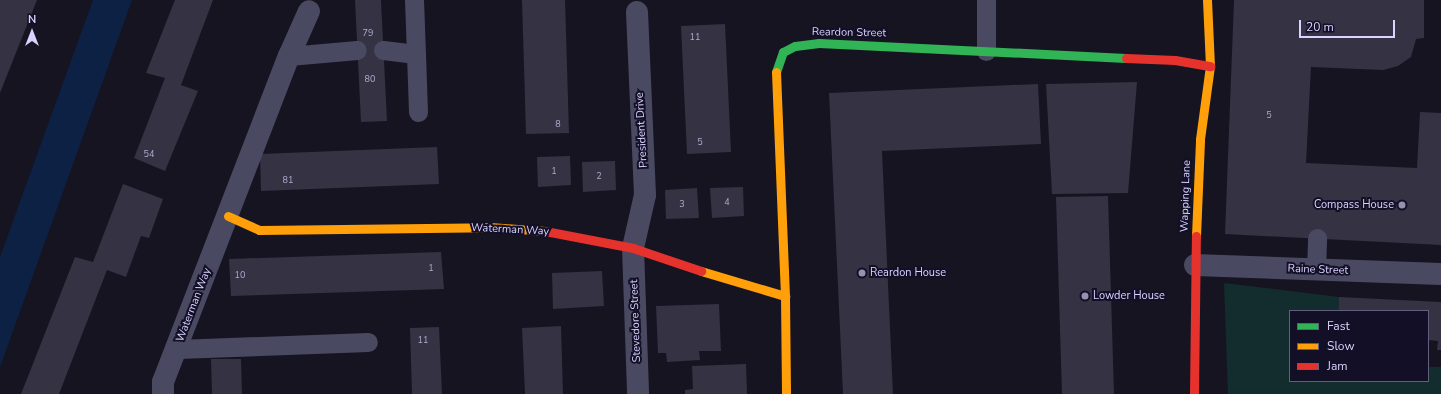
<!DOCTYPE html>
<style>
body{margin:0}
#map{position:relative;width:1441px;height:394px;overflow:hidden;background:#161421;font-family:"Nunito Sans",sans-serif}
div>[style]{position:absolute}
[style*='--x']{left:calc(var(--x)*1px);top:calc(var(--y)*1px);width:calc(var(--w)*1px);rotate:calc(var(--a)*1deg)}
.green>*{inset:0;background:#132c2d}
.water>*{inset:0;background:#0d2144}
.building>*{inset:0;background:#343243}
.lane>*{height:19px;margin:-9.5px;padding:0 9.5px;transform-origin:9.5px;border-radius:9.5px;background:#4a4962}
.street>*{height:22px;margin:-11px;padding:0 11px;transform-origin:11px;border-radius:11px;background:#4a4962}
.fast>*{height:9px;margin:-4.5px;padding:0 4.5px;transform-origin:4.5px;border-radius:4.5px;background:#30b455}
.slow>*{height:9px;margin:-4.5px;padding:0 4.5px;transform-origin:4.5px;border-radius:4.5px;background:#ff9f0a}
.jam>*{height:9px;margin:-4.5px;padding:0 4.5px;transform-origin:4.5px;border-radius:4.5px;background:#e5322d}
.dots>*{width:11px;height:11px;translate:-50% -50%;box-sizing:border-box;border:2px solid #130f26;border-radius:50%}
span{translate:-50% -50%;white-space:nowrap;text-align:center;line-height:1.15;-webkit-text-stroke:4px #130f26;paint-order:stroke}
.number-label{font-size:9px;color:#b0acd0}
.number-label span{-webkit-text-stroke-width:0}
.street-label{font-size:11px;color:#d9d4ff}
.poi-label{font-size:11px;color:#d9d4ff}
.right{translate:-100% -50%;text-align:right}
.left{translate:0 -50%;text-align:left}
.legend{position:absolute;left:1289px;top:310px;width:140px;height:72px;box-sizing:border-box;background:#130f26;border:1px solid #625e7d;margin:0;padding:5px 7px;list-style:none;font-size:12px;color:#d9d4ff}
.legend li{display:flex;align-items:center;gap:8px;height:20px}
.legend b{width:20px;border:1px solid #625e7d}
.north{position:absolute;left:12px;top:12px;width:40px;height:40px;-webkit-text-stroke:3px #130f26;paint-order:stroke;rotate:0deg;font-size:11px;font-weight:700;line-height:16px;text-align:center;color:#d9d4ff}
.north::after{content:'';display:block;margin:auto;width:14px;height:18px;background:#d9d4ff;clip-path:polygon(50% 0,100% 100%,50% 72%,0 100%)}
.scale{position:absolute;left:1299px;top:20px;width:96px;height:18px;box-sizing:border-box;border:2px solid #d9d4ff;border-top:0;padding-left:5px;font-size:12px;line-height:14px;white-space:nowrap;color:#d9d4ff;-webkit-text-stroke:3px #130f26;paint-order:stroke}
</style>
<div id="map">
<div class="green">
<i style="clip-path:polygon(1224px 283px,1339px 297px,1339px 311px,1290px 311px,1290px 381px,1428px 381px,1428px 367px,1441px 367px,1441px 394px,1228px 394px)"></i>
</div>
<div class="water">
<i style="clip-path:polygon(93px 0,132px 0,0 367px,0 257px)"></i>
</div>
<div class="building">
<i style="clip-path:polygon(0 0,37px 0,0 93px)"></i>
<i style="clip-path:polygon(175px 0,213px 0,181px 85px,198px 91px,165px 171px,134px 158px,165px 78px,146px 73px)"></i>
<i style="clip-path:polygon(355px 0,381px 0,387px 121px,361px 122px)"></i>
<i style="clip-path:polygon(522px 0,565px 0,569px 133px,526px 134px)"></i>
<i style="clip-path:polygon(1234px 0,1424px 0,1424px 38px,1416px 39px,1411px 57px,1398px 66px,1383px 70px,1311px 67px,1306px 163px,1417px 168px,1420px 112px,1441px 113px,1441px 245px,1225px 234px)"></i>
<i style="clip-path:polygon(725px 24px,731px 152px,687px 154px,681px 26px)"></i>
<i style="clip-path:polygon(1137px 82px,1128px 193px,1052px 194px,1046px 84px)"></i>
<i style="clip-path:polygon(1038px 84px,1041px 144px,882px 151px,893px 394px,843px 394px,829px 93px)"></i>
<i style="clip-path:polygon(437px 147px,439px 184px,261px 191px,260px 154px)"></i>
<i style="clip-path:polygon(570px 156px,571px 185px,538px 187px,537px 157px)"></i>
<i style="clip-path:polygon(615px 161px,616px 190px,583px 192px,582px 162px)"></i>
<i style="clip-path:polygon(123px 184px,163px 199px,149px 238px,141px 236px,126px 277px,107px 270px,59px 394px,21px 394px,75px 257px,93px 262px)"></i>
<i style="clip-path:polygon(743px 187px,744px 216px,712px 218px,710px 188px)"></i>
<i style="clip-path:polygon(697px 188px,699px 218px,666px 219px,665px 190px)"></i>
<i style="clip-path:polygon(1108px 196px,1114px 394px,1062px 394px,1056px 197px)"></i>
<i style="clip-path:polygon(441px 252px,444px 289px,231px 296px,229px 259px)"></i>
<i style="clip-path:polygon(602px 271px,604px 306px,553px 309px,552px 273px)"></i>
<i style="clip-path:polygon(1339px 297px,1441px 302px,1441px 350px,1437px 350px,1438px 341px,1428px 340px,1428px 311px,1339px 311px)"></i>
<i style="clip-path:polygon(719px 304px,721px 351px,699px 351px,700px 360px,667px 362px,666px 353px,658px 353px,656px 306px)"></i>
<i style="clip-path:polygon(561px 326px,563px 394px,525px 394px,522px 328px)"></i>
<i style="clip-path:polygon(439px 327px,442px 394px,412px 394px,410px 328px)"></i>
<i style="clip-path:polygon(211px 359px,241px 359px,242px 394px,212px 394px)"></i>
<i style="clip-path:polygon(746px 364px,747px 394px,685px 394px,685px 390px,693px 389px,692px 366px)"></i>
</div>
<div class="lane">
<i style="--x:383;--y:50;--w:33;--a:7"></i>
<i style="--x:416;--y:54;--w:54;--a:-92.1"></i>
<i style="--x:986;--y:51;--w:51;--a:-90"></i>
<i style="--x:416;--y:54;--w:58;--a:88"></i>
<i style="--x:289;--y:56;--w:68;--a:-5"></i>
<i style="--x:1316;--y:270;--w:32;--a:-88"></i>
<i style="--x:177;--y:349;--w:191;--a:-2.1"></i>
</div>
<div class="street">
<i style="--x:637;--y:12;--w:183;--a:87.5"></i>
<i style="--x:645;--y:195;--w:54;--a:102.8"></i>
<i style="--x:633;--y:248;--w:146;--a:88"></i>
<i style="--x:1195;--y:265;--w:246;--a:2.1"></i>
<i style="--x:163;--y:394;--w:12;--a:-90"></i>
<i style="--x:163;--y:382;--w:350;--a:-68.9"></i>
<i style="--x:289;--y:56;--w:49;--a:-66"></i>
</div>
<div class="fast">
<i style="--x:776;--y:72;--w:21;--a:-71"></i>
<i style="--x:783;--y:52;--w:13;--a:-27"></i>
<i style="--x:795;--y:46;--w:24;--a:-7"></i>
<i style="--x:819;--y:43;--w:307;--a:2.8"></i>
</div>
<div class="slow">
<i style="--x:776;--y:72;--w:224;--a:87.7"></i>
<i style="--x:785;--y:296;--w:98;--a:89.4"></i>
<i style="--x:228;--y:216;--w:34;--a:24"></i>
<i style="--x:259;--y:230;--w:231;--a:-0.7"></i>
<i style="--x:490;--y:227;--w:55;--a:4.2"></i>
<i style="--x:1196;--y:236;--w:97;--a:-87.6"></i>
<i style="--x:1200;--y:139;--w:74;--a:-82.2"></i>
<i style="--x:1210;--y:66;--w:66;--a:-92.6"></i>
<i style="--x:701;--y:271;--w:88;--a:16.6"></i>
</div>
<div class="jam">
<i style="--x:1126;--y:58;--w:49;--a:2.3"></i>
<i style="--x:1175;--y:60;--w:36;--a:10"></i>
<i style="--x:545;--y:231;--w:90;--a:10.9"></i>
<i style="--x:633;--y:248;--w:72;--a:18.7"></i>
<i style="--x:1194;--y:394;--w:158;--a:-89.3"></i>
</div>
<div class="dots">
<i style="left:1402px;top:205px;background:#9591b1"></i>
<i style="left:862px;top:273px;background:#9591b1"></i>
<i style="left:1085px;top:296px;background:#9591b1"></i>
</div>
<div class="number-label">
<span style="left:368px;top:33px">79</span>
<span style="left:695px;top:37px">11</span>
<span style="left:370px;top:79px">80</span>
<span style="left:1269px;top:115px">5</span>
<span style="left:558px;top:124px">8</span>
<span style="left:700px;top:142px">5</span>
<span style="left:149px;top:154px">54</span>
<span style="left:554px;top:171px">1</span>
<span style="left:599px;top:176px">2</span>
<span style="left:288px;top:180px">81</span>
<span style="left:727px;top:202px">4</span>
<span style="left:682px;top:204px">3</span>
<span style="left:431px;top:268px">1</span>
<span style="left:240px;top:275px">10</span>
<span style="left:423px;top:340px">11</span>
</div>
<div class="street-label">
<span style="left:849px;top:33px;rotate:1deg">Reardon Street</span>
<span style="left:642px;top:130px;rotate:-93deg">President Drive</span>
<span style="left:1186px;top:196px;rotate:-88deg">Wapping Lane</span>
<span style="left:510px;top:230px;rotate:3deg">Waterman Way</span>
<span style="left:1318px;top:270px;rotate:2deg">Raine Street</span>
<span style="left:194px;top:305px;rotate:-69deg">Waterman Way</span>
<span style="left:636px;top:321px;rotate:-92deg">Stevedore Street</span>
</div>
<div class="poi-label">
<span class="right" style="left:1394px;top:205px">Compass House</span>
<span class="left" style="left:870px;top:273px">Reardon House</span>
<span class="left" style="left:1093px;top:296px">Lowder House</span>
</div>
<ul class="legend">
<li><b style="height:5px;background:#30b455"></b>Fast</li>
<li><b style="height:5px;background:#ff9f0a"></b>Slow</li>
<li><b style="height:5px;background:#e5322d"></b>Jam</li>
</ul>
<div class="north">N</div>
<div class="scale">20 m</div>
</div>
